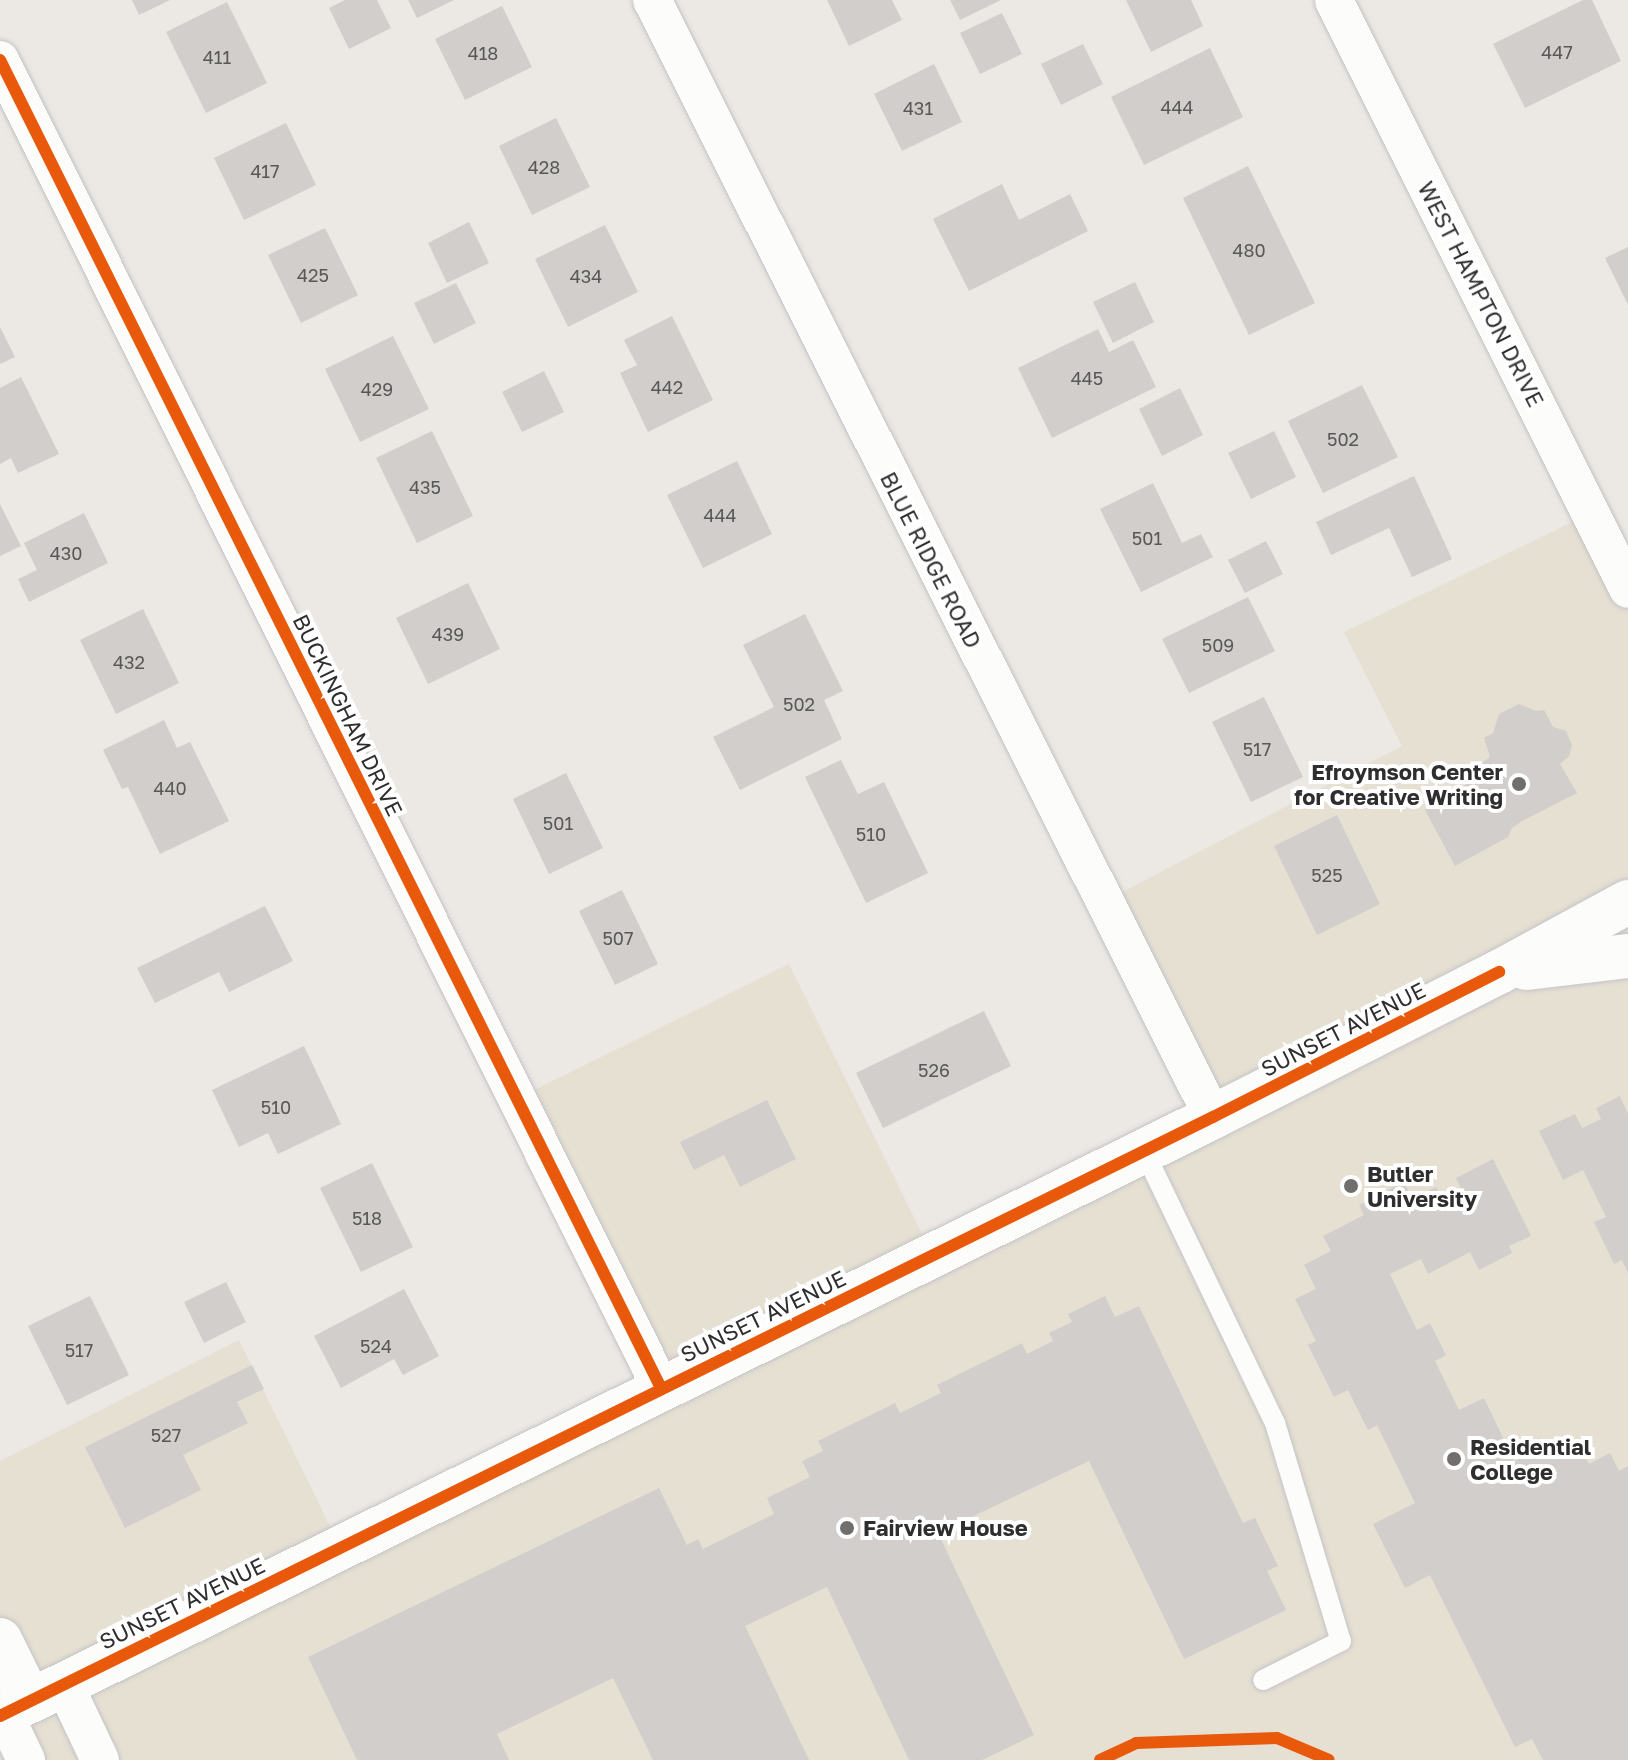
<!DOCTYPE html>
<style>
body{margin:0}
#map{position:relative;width:1628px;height:1760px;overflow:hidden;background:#ece8e4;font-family:"Golos Text",sans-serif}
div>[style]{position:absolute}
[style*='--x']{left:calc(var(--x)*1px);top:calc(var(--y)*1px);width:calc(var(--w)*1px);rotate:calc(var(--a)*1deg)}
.education>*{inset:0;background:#e6e0d3}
.building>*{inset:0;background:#d1cecb}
.roads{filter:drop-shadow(0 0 2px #c5c4c5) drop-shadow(0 0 2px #c5c4c5)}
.service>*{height:20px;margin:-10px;padding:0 10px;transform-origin:10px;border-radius:10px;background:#fcfcfb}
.minor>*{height:38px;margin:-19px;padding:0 19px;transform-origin:19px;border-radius:19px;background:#fcfcfb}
.tertiary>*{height:44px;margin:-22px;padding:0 22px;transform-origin:22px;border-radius:22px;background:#fcfcfb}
.cycleway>*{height:12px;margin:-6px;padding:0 6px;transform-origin:6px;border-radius:6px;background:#e8590c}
.dots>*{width:22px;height:22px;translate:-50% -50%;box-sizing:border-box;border:4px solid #fff;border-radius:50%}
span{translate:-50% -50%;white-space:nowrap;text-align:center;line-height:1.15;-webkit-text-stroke:8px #fff;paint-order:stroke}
.number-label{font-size:18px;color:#585857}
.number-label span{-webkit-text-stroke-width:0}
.street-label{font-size:22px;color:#2e2e2e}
.poi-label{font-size:22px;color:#2e2e2e;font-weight:700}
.right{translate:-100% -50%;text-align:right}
.left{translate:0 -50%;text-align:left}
</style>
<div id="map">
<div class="education">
<i style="clip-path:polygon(1583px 517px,1628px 597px,1628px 1760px,0 1760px,0 1461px,239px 1340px,341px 1549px,661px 1390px,522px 1096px,789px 964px,933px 1256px,1215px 1116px,1103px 902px,1402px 746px,1344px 632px)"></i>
</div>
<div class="building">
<i style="clip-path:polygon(132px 0,170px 0,139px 15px)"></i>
<i style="clip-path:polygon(345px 0,377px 0,391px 28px,349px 49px,329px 8px)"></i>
<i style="clip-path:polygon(408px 0,454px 0,417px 18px)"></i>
<i style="clip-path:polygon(827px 0,892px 0,902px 20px,849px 46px)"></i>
<i style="clip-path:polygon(950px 0,1001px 0,960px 20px)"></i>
<i style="clip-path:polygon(1126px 0,1191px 0,1203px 26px,1151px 52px)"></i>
<i style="clip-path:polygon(1583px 0,1592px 0,1621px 61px,1525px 108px,1493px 44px)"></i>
<i style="clip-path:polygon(227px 2px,267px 83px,206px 113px,166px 32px)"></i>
<i style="clip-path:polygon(502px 6px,532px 67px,465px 100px,435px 39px)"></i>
<i style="clip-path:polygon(1002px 13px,1022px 54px,980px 74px,960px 33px)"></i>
<i style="clip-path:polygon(1083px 44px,1103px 84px,1061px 105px,1041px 64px)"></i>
<i style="clip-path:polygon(1210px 48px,1243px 117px,1144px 165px,1111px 97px)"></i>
<i style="clip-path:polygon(934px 64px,962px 122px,902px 151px,874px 94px)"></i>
<i style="clip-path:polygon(556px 118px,590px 187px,532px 215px,499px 146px)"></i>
<i style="clip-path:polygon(286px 123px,316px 185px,244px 220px,214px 158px)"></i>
<i style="clip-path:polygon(1248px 166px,1315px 303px,1249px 335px,1183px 198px)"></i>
<i style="clip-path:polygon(1002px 184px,1019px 220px,1070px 194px,1088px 231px,969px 291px,933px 219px)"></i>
<i style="clip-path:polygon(469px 222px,489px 263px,447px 283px,428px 243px)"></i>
<i style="clip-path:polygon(605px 225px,638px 292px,568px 327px,535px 259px)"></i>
<i style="clip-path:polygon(325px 228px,358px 295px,301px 323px,268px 255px)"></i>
<i style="clip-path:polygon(1628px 247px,1628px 305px,1605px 258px)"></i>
<i style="clip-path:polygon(1135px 282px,1154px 322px,1113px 343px,1093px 302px)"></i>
<i style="clip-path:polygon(456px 283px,476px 323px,434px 344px,414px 303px)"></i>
<i style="clip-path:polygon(672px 316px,713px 400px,648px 432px,620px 373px,637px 365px,624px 340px)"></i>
<i style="clip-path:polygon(0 327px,15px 357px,0 364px)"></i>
<i style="clip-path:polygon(1098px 329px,1109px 352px,1133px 340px,1156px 387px,1052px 438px,1018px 368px)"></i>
<i style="clip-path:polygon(393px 336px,429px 409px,360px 442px,325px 369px)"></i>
<i style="clip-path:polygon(544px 371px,564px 412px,522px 432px,502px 392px)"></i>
<i style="clip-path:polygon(21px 377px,59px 454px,18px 473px,11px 458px,0 464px,0 388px)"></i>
<i style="clip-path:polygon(1362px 385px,1398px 457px,1323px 493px,1288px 421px)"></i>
<i style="clip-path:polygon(1180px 388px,1203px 435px,1162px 456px,1139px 409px)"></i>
<i style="clip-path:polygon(432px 431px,473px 516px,417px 543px,376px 458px)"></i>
<i style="clip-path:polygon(1274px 431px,1296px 477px,1251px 499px,1228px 453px)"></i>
<i style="clip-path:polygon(737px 461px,772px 534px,703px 568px,667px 495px)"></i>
<i style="clip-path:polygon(1414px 476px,1452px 559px,1412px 577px,1389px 528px,1331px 555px,1316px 522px)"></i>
<i style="clip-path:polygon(1153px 483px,1182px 543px,1201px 534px,1213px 557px,1141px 592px,1100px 509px)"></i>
<i style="clip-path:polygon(0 504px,21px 546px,0 556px)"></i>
<i style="clip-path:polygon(84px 513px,108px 563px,29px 602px,18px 579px,37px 570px,24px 543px)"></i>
<i style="clip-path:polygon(1266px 541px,1283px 574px,1245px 593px,1228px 560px)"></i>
<i style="clip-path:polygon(468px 583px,500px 649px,428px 684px,396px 618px)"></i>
<i style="clip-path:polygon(1248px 597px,1275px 651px,1189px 693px,1162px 639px)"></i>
<i style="clip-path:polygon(143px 609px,179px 683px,116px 714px,80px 640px)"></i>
<i style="clip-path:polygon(805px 614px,843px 691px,824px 700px,842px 739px,740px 790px,713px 737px,774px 707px,743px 645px)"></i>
<i style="clip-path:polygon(1264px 697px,1303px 777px,1251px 802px,1212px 722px)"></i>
<i style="clip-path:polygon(1519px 704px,1536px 711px,1544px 710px,1553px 727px,1566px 731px,1572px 745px,1569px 756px,1560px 764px,1577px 793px,1522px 821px,1512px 828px,1508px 837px,1455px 866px,1425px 810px,1439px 797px,1474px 781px,1470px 772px,1490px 757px,1484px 738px,1493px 733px,1499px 714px)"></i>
<i style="clip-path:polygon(164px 720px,177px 748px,190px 742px,229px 821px,160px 854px,128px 787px,122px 789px,103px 750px)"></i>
<i style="clip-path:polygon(841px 760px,858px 794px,884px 782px,928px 873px,866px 903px,805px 777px)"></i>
<i style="clip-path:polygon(566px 773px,603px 848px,549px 874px,513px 799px)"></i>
<i style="clip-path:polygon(1337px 815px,1380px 904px,1317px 935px,1274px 846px)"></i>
<i style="clip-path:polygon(622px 890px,658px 964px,615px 985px,579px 911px)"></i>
<i style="clip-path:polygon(265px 906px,293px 961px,229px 992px,219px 972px,155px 1003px,137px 968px)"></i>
<i style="clip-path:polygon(984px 1011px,1011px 1066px,883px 1128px,856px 1073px)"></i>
<i style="clip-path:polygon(304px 1046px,341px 1124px,278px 1154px,268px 1133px,239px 1147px,212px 1090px)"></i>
<i style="clip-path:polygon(1620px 1096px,1628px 1114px,1628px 1273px,1622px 1260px,1614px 1264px,1594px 1222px,1606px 1217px,1583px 1170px,1563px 1180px,1539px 1131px,1575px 1114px,1582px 1128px,1601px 1119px,1596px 1108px)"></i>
<i style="clip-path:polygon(767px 1100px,796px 1159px,740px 1187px,724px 1155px,694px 1170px,680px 1142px)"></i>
<i style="clip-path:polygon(1493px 1159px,1531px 1236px,1509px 1246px,1512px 1253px,1479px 1270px,1470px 1252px,1428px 1274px,1421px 1259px,1390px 1274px,1417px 1330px,1430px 1323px,1446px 1355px,1435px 1361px,1459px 1410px,1484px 1398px,1514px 1461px,1557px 1440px,1565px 1458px,1582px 1450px,1589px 1464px,1610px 1453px,1619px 1471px,1628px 1466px,1628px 1760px,1543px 1760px,1532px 1739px,1515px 1747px,1430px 1575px,1405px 1588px,1373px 1524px,1415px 1503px,1377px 1425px,1368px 1430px,1348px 1390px,1334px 1397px,1308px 1345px,1316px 1341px,1295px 1299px,1316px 1289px,1304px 1265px,1331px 1251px,1323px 1236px,1364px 1215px,1359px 1205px,1404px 1182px,1412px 1198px,1436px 1187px,1443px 1200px,1462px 1191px,1456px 1178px)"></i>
<i style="clip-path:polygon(372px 1163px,413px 1247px,361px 1272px,320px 1188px)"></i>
<i style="clip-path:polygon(226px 1282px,246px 1322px,204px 1343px,184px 1302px)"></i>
<i style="clip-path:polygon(404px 1289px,439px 1356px,403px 1375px,394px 1359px,341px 1388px,314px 1336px)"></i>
<i style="clip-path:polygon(90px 1296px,129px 1375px,67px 1405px,28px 1326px)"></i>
<i style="clip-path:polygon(1105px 1296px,1115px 1317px,1139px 1306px,1243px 1523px,1255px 1518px,1278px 1566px,1267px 1571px,1286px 1610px,1184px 1659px,1089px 1461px,938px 1533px,1034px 1735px,982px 1760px,909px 1760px,827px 1587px,745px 1626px,809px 1760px,653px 1760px,613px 1678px,497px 1734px,509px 1760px,357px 1760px,308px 1657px,659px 1488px,687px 1545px,698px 1539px,703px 1549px,774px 1514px,767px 1498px,810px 1477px,802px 1461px,823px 1451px,818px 1441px,895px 1403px,900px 1413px,941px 1393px,937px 1385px,1022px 1343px,1027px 1354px,1053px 1341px,1049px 1333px,1072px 1322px,1068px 1314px)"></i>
<i style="clip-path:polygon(252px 1365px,264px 1389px,237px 1402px,248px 1423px,183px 1455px,201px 1490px,125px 1528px,85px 1447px)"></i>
</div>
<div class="roads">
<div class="service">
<i style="--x:1144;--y:1151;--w:302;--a:64.3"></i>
<i style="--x:1275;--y:1423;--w:228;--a:73.2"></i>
<i style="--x:1341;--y:1641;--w:87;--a:153.4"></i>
</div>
<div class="minor">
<i style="--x:652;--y:0;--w:1250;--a:63.33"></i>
<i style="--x:1334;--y:0;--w:658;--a:63.47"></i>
<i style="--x:0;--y:60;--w:1483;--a:63.54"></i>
<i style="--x:64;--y:1684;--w:84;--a:64.7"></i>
<i style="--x:4;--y:1714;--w:51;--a:64.4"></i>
</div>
<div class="tertiary">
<i style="--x:1526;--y:968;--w:103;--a:-6.7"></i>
<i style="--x:0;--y:1640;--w:68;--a:63.8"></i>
<i style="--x:0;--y:1716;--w:1353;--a:-26.28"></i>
<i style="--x:1213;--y:1117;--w:321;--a:-26.9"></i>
<i style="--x:1499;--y:972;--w:147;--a:-28.5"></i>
</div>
</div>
<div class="cycleway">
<i style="--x:0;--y:60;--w:1483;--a:63.54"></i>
<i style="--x:0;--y:1716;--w:1353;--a:-26.28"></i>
<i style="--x:1213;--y:1117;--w:321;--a:-26.9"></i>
<i style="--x:1100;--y:1760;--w:40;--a:-25"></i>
<i style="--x:1136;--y:1743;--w:141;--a:-2"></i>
<i style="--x:1277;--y:1738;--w:56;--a:22.9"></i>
</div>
<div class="dots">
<i style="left:1519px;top:784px;background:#706f6e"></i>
<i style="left:1351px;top:1186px;background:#706f6e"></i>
<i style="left:1454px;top:1459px;background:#706f6e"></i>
<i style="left:847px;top:1528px;background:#706f6e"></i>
</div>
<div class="number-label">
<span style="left:1557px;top:52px">447</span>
<span style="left:483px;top:53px">418</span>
<span style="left:217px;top:57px">411</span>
<span style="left:1177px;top:107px">444</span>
<span style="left:918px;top:108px">431</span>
<span style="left:544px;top:167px">428</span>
<span style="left:265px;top:171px">417</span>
<span style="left:1249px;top:250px">480</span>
<span style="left:313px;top:275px">425</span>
<span style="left:586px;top:276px">434</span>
<span style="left:1087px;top:378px">445</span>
<span style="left:667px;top:387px">442</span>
<span style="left:377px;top:389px">429</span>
<span style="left:1343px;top:439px">502</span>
<span style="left:425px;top:487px">435</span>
<span style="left:720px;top:515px">444</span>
<span style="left:1147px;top:538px">501</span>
<span style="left:66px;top:553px">430</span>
<span style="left:448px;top:634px">439</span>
<span style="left:1218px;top:645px">509</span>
<span style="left:129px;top:662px">432</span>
<span style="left:799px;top:704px">502</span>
<span style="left:1257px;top:749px">517</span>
<span style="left:170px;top:788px">440</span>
<span style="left:558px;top:823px">501</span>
<span style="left:871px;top:834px">510</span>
<span style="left:1327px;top:875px">525</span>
<span style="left:618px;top:938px">507</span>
<span style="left:934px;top:1070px">526</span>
<span style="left:276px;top:1107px">510</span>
<span style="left:367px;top:1218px">518</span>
<span style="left:376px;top:1346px">524</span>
<span style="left:79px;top:1350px">517</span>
<span style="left:166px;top:1435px">527</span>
</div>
<div class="street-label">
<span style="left:1481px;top:294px;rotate:63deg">WEST HAMPTON DRIVE</span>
<span style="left:931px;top:560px;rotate:63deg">BLUE RIDGE ROAD</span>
<span style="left:348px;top:715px;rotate:64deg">BUCKINGHAM DRIVE</span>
<span style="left:1343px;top:1029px;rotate:-27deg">SUNSET AVENUE</span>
<span style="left:763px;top:1316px;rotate:-26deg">SUNSET AVENUE</span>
<span style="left:182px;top:1603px;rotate:-26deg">SUNSET AVENUE</span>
</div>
<div class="poi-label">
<span class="right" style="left:1503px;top:784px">Efroymson Center<br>for Creative Writing</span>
<span class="left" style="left:1367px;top:1186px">Butler<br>University</span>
<span class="left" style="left:1470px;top:1459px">Residential<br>College</span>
<span class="left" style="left:863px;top:1528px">Fairview House</span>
</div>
</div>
